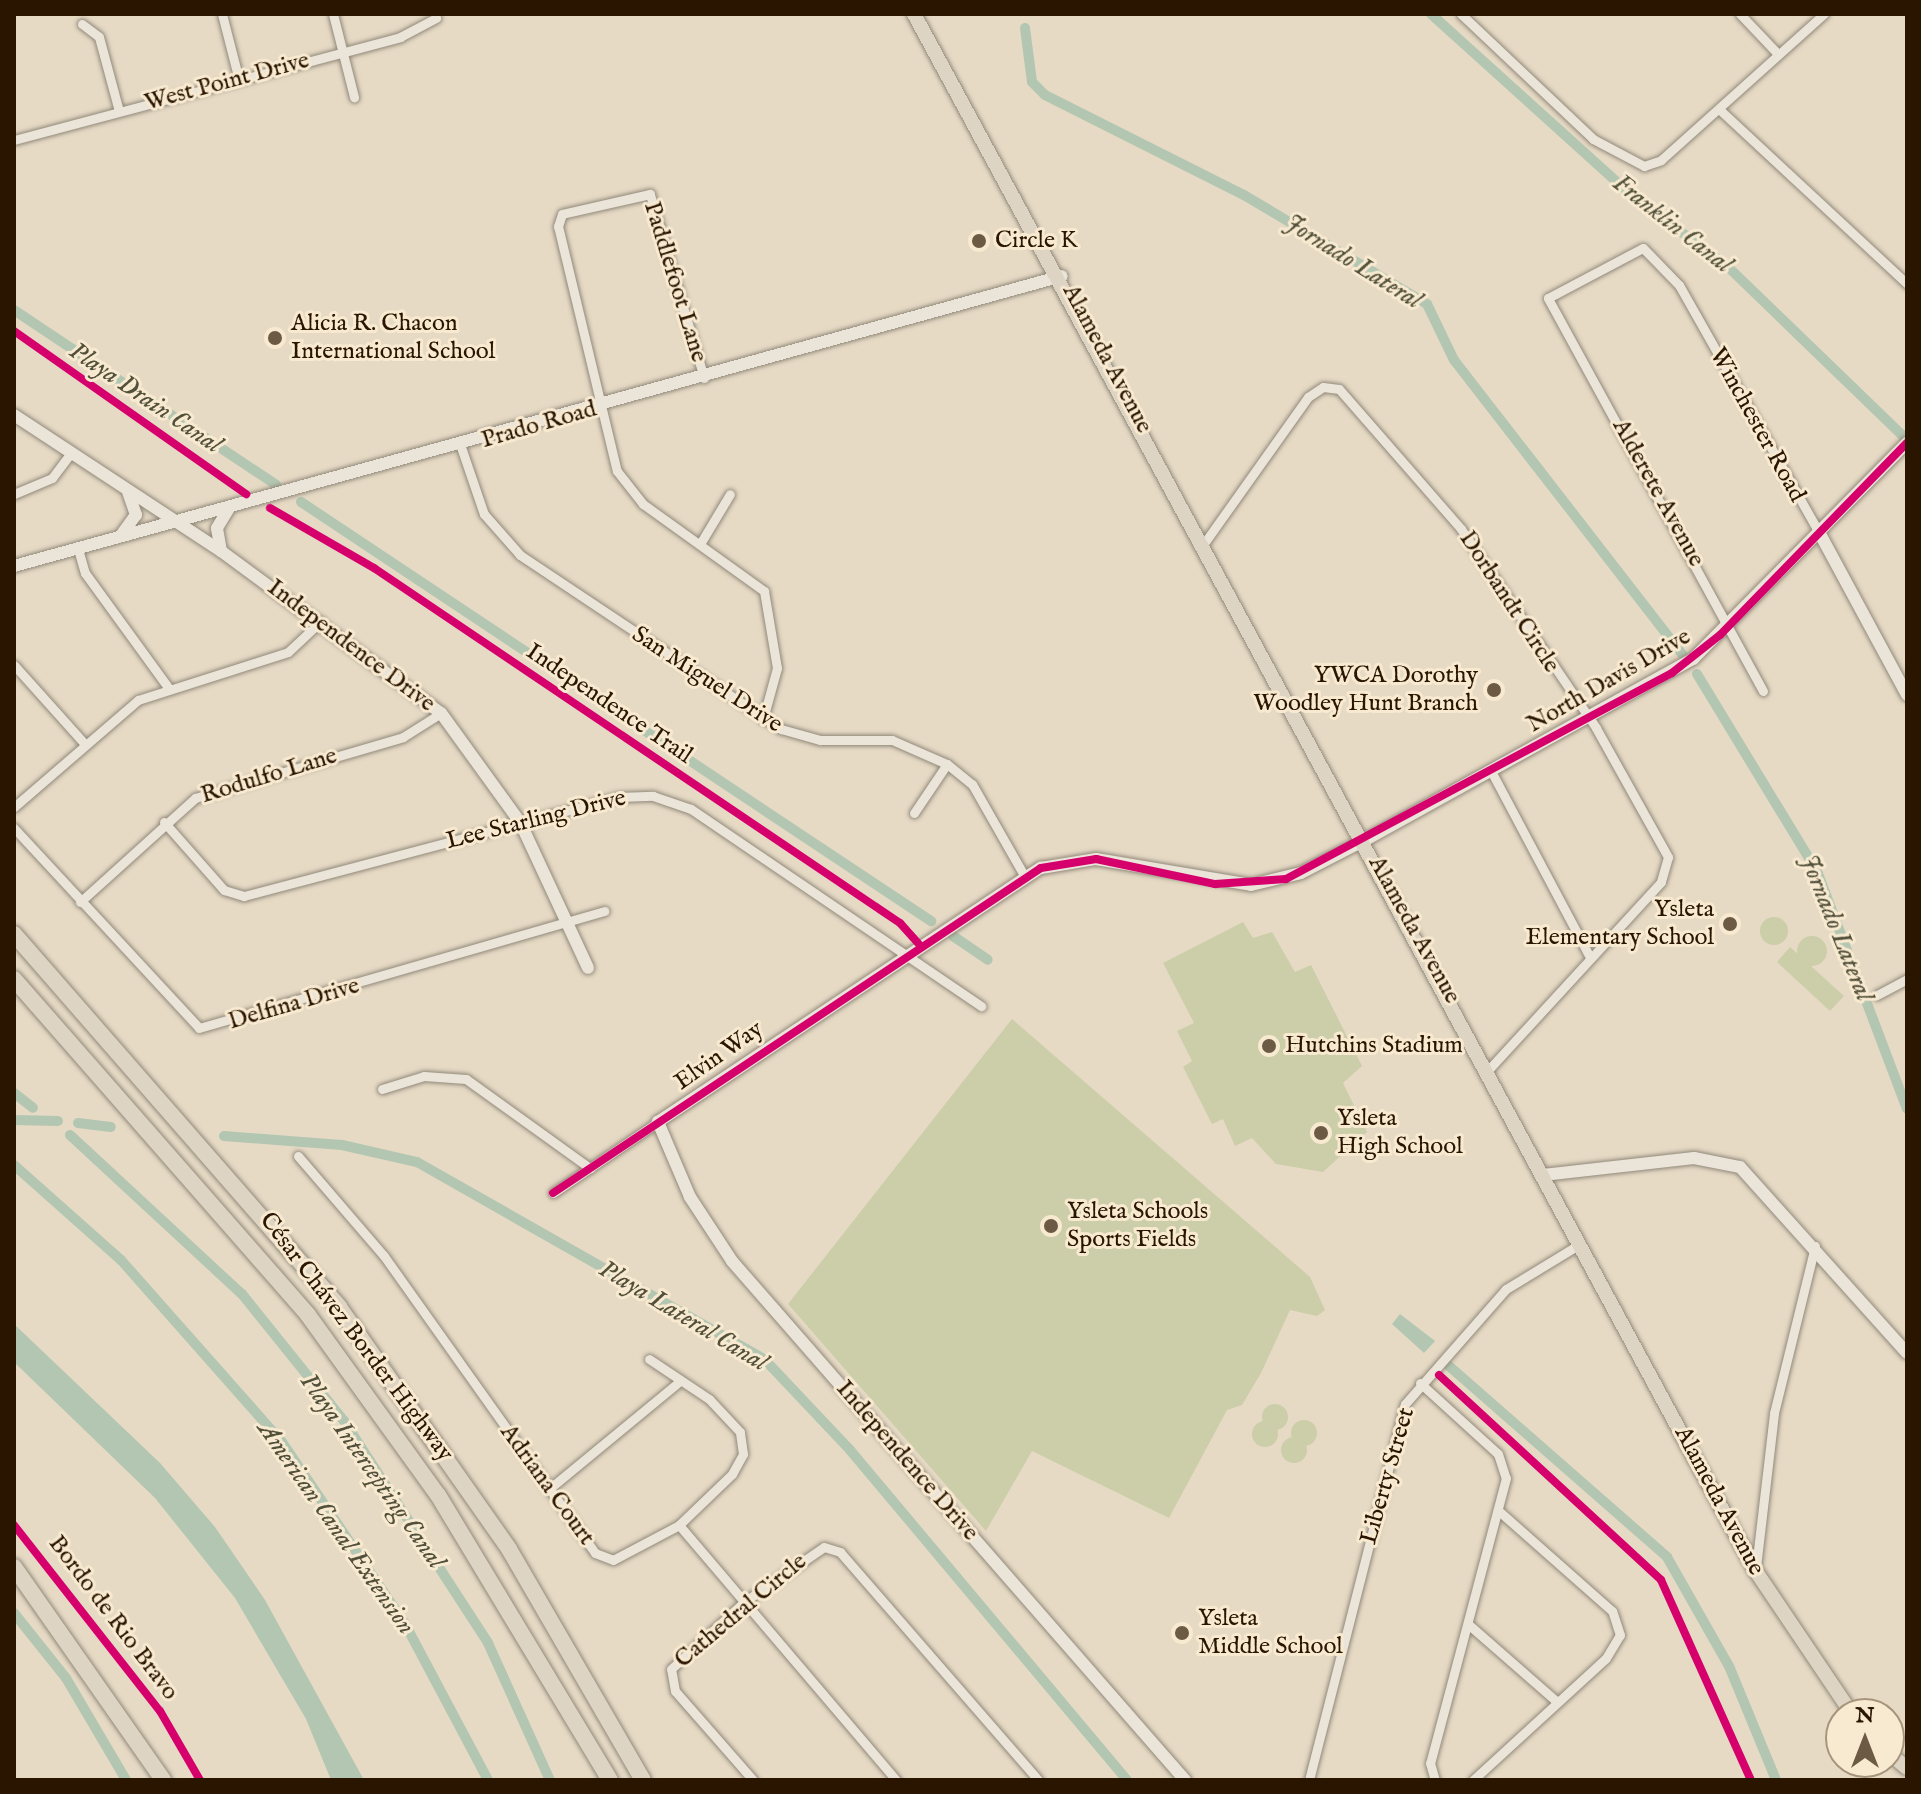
<!DOCTYPE html>
<meta charset="utf-8">
<style>
body{margin:0}
#map{position:relative;width:1921px;height:1794px;overflow:hidden;background:#e6dac5;font-family:"IM FELL English",serif}
div>[style]{position:absolute}
[style*='--x']{left:calc(var(--x)*1px);top:calc(var(--y)*1px);width:calc(var(--w)*1px);rotate:calc(var(--a)*1deg)}
.green>*{inset:0;background:#cccda9}
.round{border-radius:50%}
.water>*{inset:0;background:#b3c6b1}
.canal>*{height:10px;margin:-5px;padding:0 5px;transform-origin:5px;border-radius:5px;background:#b3c6b1}
.roads{filter:drop-shadow(0 0 2px #92897a) drop-shadow(0 0 2px #92897a)}
.street>*{height:9px;margin:-4.5px;padding:0 4.5px;transform-origin:4.5px;border-radius:4.5px;background:#eae4d9}
.secondary>*{height:12px;margin:-6px;padding:0 6px;transform-origin:6px;border-radius:6px;background:#eae4d9}
.primary>*{height:14px;margin:-7px;padding:0 7px;transform-origin:7px;border-radius:7px;background:#ded4c4}
.highway>*{height:16px;margin:-8px;padding:0 8px;transform-origin:8px;border-radius:8px;background:#ded4c4}
.cycleway>*{height:8px;margin:-4px;padding:0 4px;transform-origin:4px;border-radius:4px;background:#d6006c}
.dots>*{width:22px;height:22px;translate:-50% -50%;box-sizing:border-box;border:4px solid #f8ead0;border-radius:50%}
span{translate:-50% -50%;white-space:nowrap;text-align:center;line-height:1.15;-webkit-text-stroke:6px #f8ead0;paint-order:stroke}
.street-label{font-size:24px;color:#2a1500}
.poi-label{font-size:24px;color:#2a1500}
.left{translate:0 -50%;text-align:left}
.right{translate:-100% -50%;text-align:right}
.water-label{font-size:26px;color:#52503b;font-style:italic}
.frame{position:absolute;inset:0;border:16px solid #2a1500;pointer-events:none}
.north{position:absolute;left:1825px;top:1698px;width:80px;height:80px;box-sizing:border-box;background:#f8ead0;border:2px solid #a6957d;border-radius:50%;rotate:0deg;font-size:22px;font-weight:700;line-height:32px;text-align:center;color:#2a1500}
.north::after{content:'';display:block;margin:auto;width:28px;height:36px;background:#6c5a45;clip-path:polygon(50% 0,100% 100%,50% 72%,0 100%)}
</style>
<div id="map">
<div class="green">
<i class="round" style="left:1760px;top:917px;width:28px;height:28px"></i>
<i style="clip-path:polygon(1243px 922px,1253px 938px,1272px 932px,1295px 972px,1311px 965px,1362px 1066px,1343px 1083px,1367px 1132px,1323px 1172px,1276px 1164px,1252px 1138px,1235px 1146px,1223px 1119px,1212px 1124px,1183px 1067px,1192px 1061px,1177px 1031px,1194px 1023px,1163px 963px)"></i>
<i class="round" style="left:1797px;top:936px;width:30px;height:30px"></i>
<i style="clip-path:polygon(1790px 947px,1844px 996px,1830px 1011px,1777px 962px)"></i>
<i style="clip-path:polygon(1012px 1019px,1310px 1277px,1325px 1310px,1317px 1316px,1290px 1310px,1261px 1373px,1242px 1405px,1227px 1410px,1169px 1518px,1032px 1451px,986px 1531px,788px 1304px)"></i>
<i class="round" style="left:1262px;top:1404px;width:26px;height:26px"></i>
<i class="round" style="left:1291px;top:1420px;width:26px;height:26px"></i>
<i class="round" style="left:1252px;top:1421px;width:26px;height:26px"></i>
<i class="round" style="left:1281px;top:1437px;width:26px;height:26px"></i>
</div>
<div class="water">
<i style="clip-path:polygon(1400px 1314px,1435px 1341px,1424px 1353px,1392px 1324px)"></i>
<i style="clip-path:polygon(14px 1324px,160px 1463px,215px 1527px,265px 1600px,364px 1780px,331px 1780px,306px 1719px,235px 1598px,155px 1498px,14px 1362px)"></i>
</div>
<div class="canal">
<i style="--x:1431;--y:14;--w:270;--a:42.1"></i>
<i style="--x:1631;--y:195;--w:118;--a:36.4"></i>
<i style="--x:1726;--y:265;--w:252;--a:44"></i>
<i style="--x:1025;--y:28;--w:54;--a:82.6"></i>
<i style="--x:1032;--y:82;--w:18;--a:45"></i>
<i style="--x:1045;--y:95;--w:223;--a:26.7"></i>
<i style="--x:1244;--y:195;--w:213;--a:30.8"></i>
<i style="--x:1427;--y:304;--w:62;--a:64.3"></i>
<i style="--x:1454;--y:360;--w:373;--a:52.2"></i>
<i style="--x:14;--y:310;--w:315;--a:33.7"></i>
<i style="--x:301;--y:502;--w:757;--a:33.63"></i>
<i style="--x:1697;--y:674;--w:231;--a:58.7"></i>
<i style="--x:1817;--y:871;--w:254;--a:69.3"></i>
<i style="--x:953;--y:936;--w:42;--a:34.4"></i>
<i style="--x:14;--y:1093;--w:24;--a:38"></i>
<i style="--x:14;--y:1120;--w:44;--a:1.3"></i>
<i style="--x:78;--y:1123;--w:33;--a:7"></i>
<i style="--x:70;--y:1135;--w:234;--a:42.8"></i>
<i style="--x:242;--y:1294;--w:163;--a:51.2"></i>
<i style="--x:344;--y:1421;--w:265;--a:57"></i>
<i style="--x:488;--y:1643;--w:150;--a:65.7"></i>
<i style="--x:224;--y:1136;--w:118;--a:4.4"></i>
<i style="--x:342;--y:1145;--w:77;--a:12.8"></i>
<i style="--x:417;--y:1162;--w:400;--a:29.6"></i>
<i style="--x:765;--y:1360;--w:124;--a:46.6"></i>
<i style="--x:850;--y:1450;--w:431;--a:50"></i>
<i style="--x:14;--y:1165;--w:143;--a:41.6"></i>
<i style="--x:121;--y:1260;--w:243;--a:48.5"></i>
<i style="--x:282;--y:1442;--w:217;--a:55.9"></i>
<i style="--x:404;--y:1622;--w:179;--a:62"></i>
<i style="--x:1449;--y:1366;--w:290;--a:41.2"></i>
<i style="--x:1667;--y:1557;--w:125;--a:60.4"></i>
<i style="--x:1729;--y:1666;--w:123;--a:67.6"></i>
<i style="--x:14;--y:1613;--w:83;--a:51.3"></i>
<i style="--x:66;--y:1678;--w:118;--a:59.5"></i>
</div>
<div class="roads">
<div class="street">
<i style="--x:222;--y:14;--w:68;--a:75.6"></i>
<i style="--x:333;--y:14;--w:86;--a:75.8"></i>
<i style="--x:1461;--y:14;--w:182;--a:43.4"></i>
<i style="--x:1593;--y:139;--w:58;--a:27.9"></i>
<i style="--x:1644;--y:166;--w:18;--a:-19"></i>
<i style="--x:1661;--y:160;--w:219;--a:-41.9"></i>
<i style="--x:1740;--y:14;--w:55;--a:46.5"></i>
<i style="--x:82;--y:24;--w:21;--a:37"></i>
<i style="--x:99;--y:37;--w:77;--a:74.9"></i>
<i style="--x:1719;--y:109;--w:257;--a:42.9"></i>
<i style="--x:14;--y:140;--w:400;--a:-14.9"></i>
<i style="--x:400;--y:37;--w:41;--a:-27.8"></i>
<i style="--x:704;--y:378;--w:192;--a:-106.4"></i>
<i style="--x:650;--y:194;--w:90;--a:167.2"></i>
<i style="--x:562;--y:214;--w:13;--a:108"></i>
<i style="--x:558;--y:226;--w:252;--a:76.5"></i>
<i style="--x:617;--y:471;--w:42;--a:51.8"></i>
<i style="--x:643;--y:504;--w:149;--a:35.7"></i>
<i style="--x:764;--y:591;--w:78;--a:80.4"></i>
<i style="--x:777;--y:668;--w:53;--a:105.4"></i>
<i style="--x:461;--y:447;--w:71;--a:71.1"></i>
<i style="--x:484;--y:514;--w:55;--a:48.7"></i>
<i style="--x:520;--y:555;--w:314;--a:33.7"></i>
<i style="--x:781;--y:729;--w:41;--a:15.8"></i>
<i style="--x:820;--y:740;--w:72;--a:0"></i>
<i style="--x:892;--y:740;--w:60;--a:23.6"></i>
<i style="--x:947;--y:764;--w:32;--a:39"></i>
<i style="--x:972;--y:784;--w:105;--a:60.3"></i>
<i style="--x:14;--y:494;--w:41;--a:-22.8"></i>
<i style="--x:52;--y:478;--w:31;--a:-53"></i>
<i style="--x:1205;--y:542;--w:178;--a:-54.6"></i>
<i style="--x:1308;--y:397;--w:18;--a:-34"></i>
<i style="--x:1323;--y:387;--w:16;--a:7"></i>
<i style="--x:1339;--y:389;--w:186;--a:48.9"></i>
<i style="--x:1461;--y:529;--w:240;--a:55.8"></i>
<i style="--x:1596;--y:728;--w:148;--a:60.8"></i>
<i style="--x:1668;--y:857;--w:26;--a:106"></i>
<i style="--x:1661;--y:882;--w:254;--a:132.6"></i>
<i style="--x:700;--y:544;--w:58;--a:-59"></i>
<i style="--x:78;--y:549;--w:25;--a:74"></i>
<i style="--x:85;--y:573;--w:140;--a:54"></i>
<i style="--x:14;--y:665;--w:103;--a:48.1"></i>
<i style="--x:1763;--y:691;--w:448;--a:-118.7"></i>
<i style="--x:1548;--y:298;--w:107;--a:-27.8"></i>
<i style="--x:1643;--y:248;--w:52;--a:45.8"></i>
<i style="--x:1679;--y:285;--w:286;--a:60.5"></i>
<i style="--x:1491;--y:771;--w:211;--a:62"></i>
<i style="--x:14;--y:807;--w:164;--a:-40.8"></i>
<i style="--x:138;--y:700;--w:157;--a:-17.7"></i>
<i style="--x:288;--y:652;--w:45;--a:-43.2"></i>
<i style="--x:914;--y:813;--w:59;--a:-56"></i>
<i style="--x:164;--y:822;--w:91;--a:48.6"></i>
<i style="--x:224;--y:890;--w:21;--a:17"></i>
<i style="--x:244;--y:896;--w:387;--a:-14.8"></i>
<i style="--x:618;--y:797;--w:35;--a:-2"></i>
<i style="--x:653;--y:796;--w:40;--a:18.9"></i>
<i style="--x:691;--y:809;--w:351;--a:34.2"></i>
<i style="--x:14;--y:828;--w:272;--a:47.2"></i>
<i style="--x:199;--y:1028;--w:422;--a:-16.1"></i>
<i style="--x:80;--y:902;--w:155;--a:-42.1"></i>
<i style="--x:195;--y:798;--w:217;--a:-16.3"></i>
<i style="--x:403;--y:737;--w:45;--a:-32.3"></i>
<i style="--x:1877;--y:995;--w:34;--a:-28"></i>
<i style="--x:382;--y:1089;--w:44;--a:-17.2"></i>
<i style="--x:424;--y:1076;--w:42;--a:4.1"></i>
<i style="--x:466;--y:1079;--w:153;--a:35.7"></i>
<i style="--x:298;--y:1156;--w:132;--a:49.3"></i>
<i style="--x:384;--y:1256;--w:364;--a:54.6"></i>
<i style="--x:595;--y:1553;--w:19;--a:21"></i>
<i style="--x:613;--y:1560;--w:75;--a:-27.9"></i>
<i style="--x:679;--y:1525;--w:74;--a:-43.9"></i>
<i style="--x:732;--y:1474;--w:23;--a:-61"></i>
<i style="--x:743;--y:1454;--w:22;--a:-98"></i>
<i style="--x:740;--y:1432;--w:45;--a:-133.2"></i>
<i style="--x:709;--y:1399;--w:72;--a:-146.3"></i>
<i style="--x:553;--y:1193;--w:127;--a:-34.1"></i>
<i style="--x:1420;--y:1383;--w:105;--a:42.3"></i>
<i style="--x:1498;--y:1454;--w:25;--a:72"></i>
<i style="--x:1506;--y:1478;--w:295;--a:104.9"></i>
<i style="--x:1430;--y:1763;--w:18;--a:74"></i>
<i style="--x:549;--y:1489;--w:168;--a:-39.5"></i>
<i style="--x:679;--y:1525;--w:335;--a:49.6"></i>
<i style="--x:1756;--y:1567;--w:155;--a:-83.3"></i>
<i style="--x:1774;--y:1413;--w:172;--a:-76.2"></i>
<i style="--x:1468;--y:1624;--w:118;--a:41.2"></i>
<i style="--x:753;--y:1780;--w:118;--a:-131.2"></i>
<i style="--x:675;--y:1691;--w:22;--a:-100"></i>
<i style="--x:671;--y:1669;--w:99;--a:-42.5"></i>
<i style="--x:744;--y:1602;--w:97;--a:-34.5"></i>
<i style="--x:824;--y:1547;--w:17;--a:17"></i>
<i style="--x:840;--y:1552;--w:302;--a:49"></i>
<i style="--x:1309;--y:1780;--w:388;--a:-75.7"></i>
<i style="--x:1405;--y:1404;--w:153;--a:-48.7"></i>
<i style="--x:1506;--y:1289;--w:87;--a:-31.3"></i>
<i style="--x:1473;--y:1780;--w:180;--a:-42.5"></i>
<i style="--x:1606;--y:1658;--w:27;--a:-59"></i>
<i style="--x:1620;--y:1635;--w:25;--a:-108"></i>
<i style="--x:1612;--y:1611;--w:149;--a:-138.5"></i>
</div>
<div class="secondary">
<i style="--x:14;--y:415;--w:248;--a:33.3"></i>
<i style="--x:221;--y:551;--w:273;--a:36.4"></i>
<i style="--x:441;--y:713;--w:135;--a:54.1"></i>
<i style="--x:520;--y:822;--w:161;--a:65"></i>
<i style="--x:122;--y:534;--w:24;--a:-54"></i>
<i style="--x:136;--y:515;--w:24;--a:-109"></i>
<i style="--x:1820;--y:534;--w:183;--a:61.6"></i>
<i style="--x:221;--y:551;--w:23;--a:-100"></i>
<i style="--x:217;--y:528;--w:23;--a:-59"></i>
<i style="--x:14;--y:566;--w:1087;--a:-15.47"></i>
<i style="--x:1543;--y:1175;--w:152;--a:-6.4"></i>
<i style="--x:1694;--y:1158;--w:47;--a:11.1"></i>
<i style="--x:1740;--y:1167;--w:250;--a:48.1"></i>
<i style="--x:1185;--y:1780;--w:689;--a:-131.12"></i>
<i style="--x:732;--y:1261;--w:77;--a:-123.3"></i>
<i style="--x:690;--y:1197;--w:82;--a:-113.1"></i>
<i style="--x:658;--y:1122;--w:460;--a:-33.6"></i>
<i style="--x:1041;--y:868;--w:56;--a:-9.3"></i>
<i style="--x:1096;--y:859;--w:157;--a:9.5"></i>
<i style="--x:1251;--y:885;--w:51;--a:-13.5"></i>
<i style="--x:1301;--y:873;--w:72;--a:-27.3"></i>
<i style="--x:1365;--y:840;--w:375;--a:-28.9"></i>
<i style="--x:1693;--y:659;--w:304;--a:-45.3"></i>
</div>
<div class="primary">
<i style="--x:914;--y:14;--w:1769;--a:61.61"></i>
<i style="--x:1755;--y:1570;--w:174;--a:56"></i>
<i style="--x:1889;--y:1753;--w:23;--a:40"></i>
</div>
<div class="highway">
<i style="--x:14;--y:934;--w:495;--a:48.9"></i>
<i style="--x:339;--y:1307;--w:296;--a:54.9"></i>
<i style="--x:509;--y:1549;--w:267;--a:59.9"></i>
<i style="--x:14;--y:979;--w:446;--a:48.8"></i>
<i style="--x:308;--y:1315;--w:222;--a:54.2"></i>
<i style="--x:438;--y:1495;--w:333;--a:58.9"></i>
<i style="--x:14;--y:1567;--w:260;--a:55"></i>
</div>
</div>
<div class="cycleway">
<i style="--x:14;--y:331;--w:284;--a:35.1"></i>
<i style="--x:270;--y:508;--w:120;--a:30"></i>
<i style="--x:374;--y:568;--w:635;--a:34.02"></i>
<i style="--x:900;--y:923;--w:28;--a:48"></i>
<i style="--x:553;--y:1193;--w:586;--a:-33.66"></i>
<i style="--x:1041;--y:868;--w:56;--a:-9.3"></i>
<i style="--x:1096;--y:859;--w:122;--a:11.9"></i>
<i style="--x:1215;--y:884;--w:71;--a:-4"></i>
<i style="--x:1286;--y:879;--w:438;--a:-28.1"></i>
<i style="--x:1672;--y:673;--w:61;--a:-38.4"></i>
<i style="--x:1720;--y:635;--w:268;--a:-45.8"></i>
<i style="--x:1439;--y:1375;--w:302;--a:42.7"></i>
<i style="--x:1661;--y:1580;--w:219;--a:65.8"></i>
<i style="--x:14;--y:1525;--w:236;--a:51.9"></i>
<i style="--x:160;--y:1711;--w:80;--a:59.9"></i>
</div>
<div class="dots">
<i style="left:979px;top:241px;background:#6c5a45"></i>
<i style="left:275px;top:338px;background:#6c5a45"></i>
<i style="left:1494px;top:690px;background:#6c5a45"></i>
<i style="left:1730px;top:924px;background:#6c5a45"></i>
<i style="left:1269px;top:1046px;background:#6c5a45"></i>
<i style="left:1321px;top:1133px;background:#6c5a45"></i>
<i style="left:1051px;top:1226px;background:#6c5a45"></i>
<i style="left:1182px;top:1633px;background:#6c5a45"></i>
</div>
<div class="street-label">
<span style="left:227px;top:82px;rotate:-15deg">West Point Drive</span>
<span style="left:675px;top:282px;rotate:73deg">Paddlefoot Lane</span>
<span style="left:1107px;top:359px;rotate:62deg">Alameda Avenue</span>
<span style="left:539px;top:425px;rotate:-16deg">Prado Road</span>
<span style="left:1757px;top:425px;rotate:61deg">Winchester Road</span>
<span style="left:1658px;top:493px;rotate:61deg">Alderete Avenue</span>
<span style="left:1509px;top:602px;rotate:57deg">Dorbandt Circle</span>
<span style="left:351px;top:646px;rotate:37deg">Independence Drive</span>
<span style="left:707px;top:680px;rotate:33deg">San Miguel Drive</span>
<span style="left:1609px;top:681px;rotate:-30deg">North Davis Drive</span>
<span style="left:609px;top:704px;rotate:34deg">Independence Trail</span>
<span style="left:269px;top:776px;rotate:-17deg">Rodulfo Lane</span>
<span style="left:536px;top:820px;rotate:-14deg">Lee Starling Drive</span>
<span style="left:1414px;top:930px;rotate:61deg">Alameda Avenue</span>
<span style="left:294px;top:1004px;rotate:-16deg">Delfina Drive</span>
<span style="left:719px;top:1056px;rotate:-35deg">Elvin Way</span>
<span style="left:356px;top:1337px;rotate:53deg">César Chávez Border Highway</span>
<span style="left:907px;top:1461px;rotate:49deg">Independence Drive</span>
<span style="left:1388px;top:1476px;rotate:-74deg">Liberty Street</span>
<span style="left:547px;top:1485px;rotate:54deg">Adriana Court</span>
<span style="left:1719px;top:1501px;rotate:62deg">Alameda Avenue</span>
<span style="left:741px;top:1611px;rotate:-40deg">Cathedral Circle</span>
<span style="left:113px;top:1618px;rotate:53deg">Bordo de Rio Bravo</span>
</div>
<div class="poi-label">
<span class="left" style="left:995px;top:241px">Circle K</span>
<span class="left" style="left:291px;top:338px">Alicia R. Chacon<br>International School</span>
<span class="right" style="left:1478px;top:690px">YWCA Dorothy<br>Woodley Hunt Branch</span>
<span class="right" style="left:1714px;top:924px">Ysleta<br>Elementary School</span>
<span class="left" style="left:1285px;top:1046px">Hutchins Stadium</span>
<span class="left" style="left:1337px;top:1133px">Ysleta<br>High School</span>
<span class="left" style="left:1067px;top:1226px">Ysleta Schools<br>Sports Fields</span>
<span class="left" style="left:1198px;top:1633px">Ysleta<br>Middle School</span>
</div>
<div class="water-label">
<span style="left:1672px;top:224px;rotate:38deg">Franklin Canal</span>
<span style="left:1353px;top:262px;rotate:32deg">Jornado Lateral</span>
<span style="left:145px;top:398px;rotate:34deg">Playa Drain Canal</span>
<span style="left:1836px;top:928px;rotate:68deg">Jornado Lateral</span>
<span style="left:683px;top:1316px;rotate:31deg">Playa Lateral Canal</span>
<span style="left:372px;top:1471px;rotate:55deg">Playa Intercepting Canal</span>
<span style="left:336px;top:1528px;rotate:55deg">American Canal Extension</span>
</div>
<div class="frame"></div>
<div class="north">N</div>
</div>
